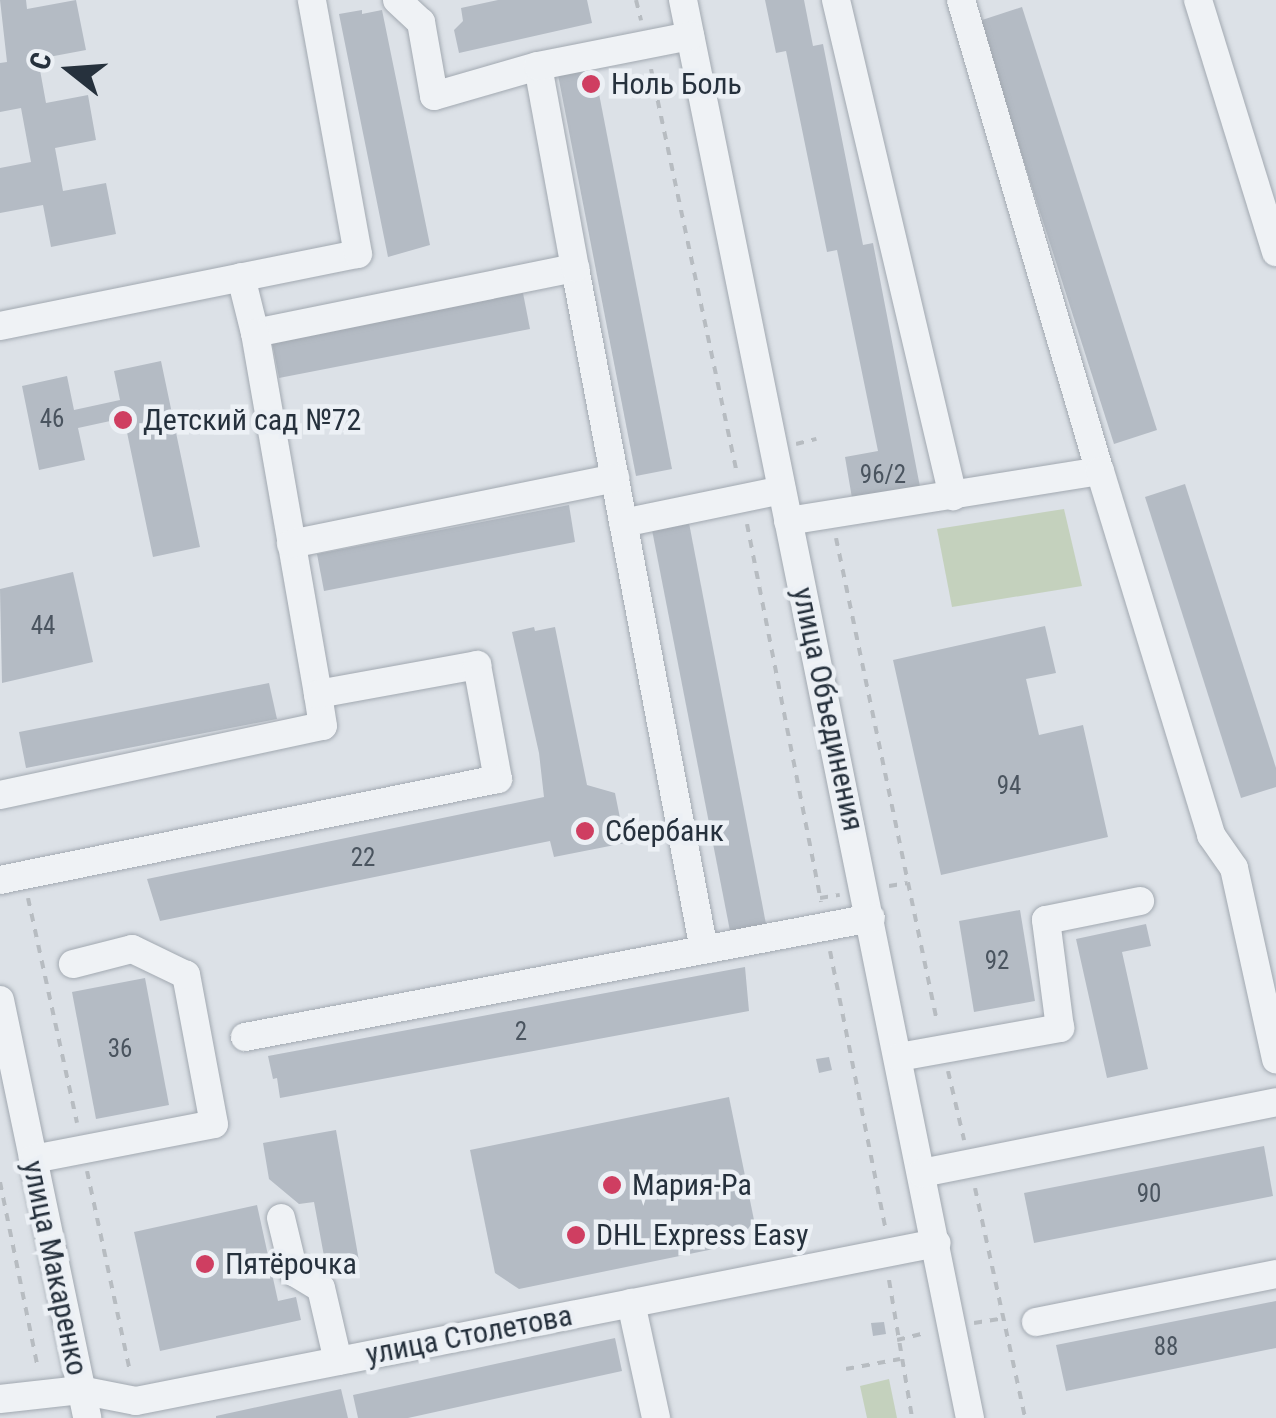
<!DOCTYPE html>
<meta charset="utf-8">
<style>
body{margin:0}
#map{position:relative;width:1276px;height:1418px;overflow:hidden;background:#dce1e7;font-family:"Roboto Condensed",sans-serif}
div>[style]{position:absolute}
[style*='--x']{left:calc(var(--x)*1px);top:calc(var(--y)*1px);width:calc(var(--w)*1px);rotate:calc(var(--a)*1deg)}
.green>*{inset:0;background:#c4d1bd}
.building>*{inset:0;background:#b4bbc4}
.path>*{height:4px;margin-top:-2px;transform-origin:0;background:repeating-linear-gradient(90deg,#b7bcc1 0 8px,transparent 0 16px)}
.roads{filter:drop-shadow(0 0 2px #a2a9b1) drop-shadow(0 0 2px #a2a9b1)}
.minor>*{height:28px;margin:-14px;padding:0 14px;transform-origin:14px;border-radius:14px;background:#eff2f5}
.dots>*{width:28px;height:28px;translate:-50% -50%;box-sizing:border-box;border:5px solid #ecf0f5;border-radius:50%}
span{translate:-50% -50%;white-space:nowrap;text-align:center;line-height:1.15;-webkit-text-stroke:9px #ecf0f5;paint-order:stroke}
.number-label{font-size:25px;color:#4a545f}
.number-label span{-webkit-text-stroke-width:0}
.poi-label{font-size:30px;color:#26313d}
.left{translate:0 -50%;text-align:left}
.street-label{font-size:30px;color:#26313d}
.north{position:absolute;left:20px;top:20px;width:100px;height:100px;-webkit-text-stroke:8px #ecf0f5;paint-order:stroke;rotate:287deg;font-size:28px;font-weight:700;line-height:40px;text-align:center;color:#26313d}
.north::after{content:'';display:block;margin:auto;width:35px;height:45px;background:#26313d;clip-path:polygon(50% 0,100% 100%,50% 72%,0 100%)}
</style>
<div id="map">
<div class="green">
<i style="clip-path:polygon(1064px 509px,1082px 586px,952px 607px,937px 529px)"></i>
<i style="clip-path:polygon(889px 1379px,897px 1418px,867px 1418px,860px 1386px)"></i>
</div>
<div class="building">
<i style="clip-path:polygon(0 0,26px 0,27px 9px,76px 0,86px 50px,38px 59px,46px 103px,88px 95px,96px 140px,55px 148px,63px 191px,106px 183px,116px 234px,51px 247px,43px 205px,0 213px,0 168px,31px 162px,21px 108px,0 112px,0 63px,7px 62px)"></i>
<i style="clip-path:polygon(498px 0,587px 0,592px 23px,459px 53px,454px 30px,463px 21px,461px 8px)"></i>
<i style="clip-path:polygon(765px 0,804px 0,813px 46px,823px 44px,863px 245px,873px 243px,921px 492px,853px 504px,845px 457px,878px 451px,837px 250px,827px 252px,786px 51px,776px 53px)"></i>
<i style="clip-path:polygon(1022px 7px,1157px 430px,1114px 444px,979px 21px)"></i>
<i style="clip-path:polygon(362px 10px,362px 14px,382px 10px,430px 245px,388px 257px,339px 14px)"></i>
<i style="clip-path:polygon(594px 68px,672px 469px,636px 476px,558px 75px)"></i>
<i style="clip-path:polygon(523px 293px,530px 329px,279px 378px,272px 342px)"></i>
<i style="clip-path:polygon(161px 361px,200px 547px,153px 557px,124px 418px,78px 428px,85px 460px,39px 470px,22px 386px,67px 376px,74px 410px,120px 400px,114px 371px)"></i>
<i style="clip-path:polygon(1185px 484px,1276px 768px,1276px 787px,1241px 798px,1145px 497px)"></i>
<i style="clip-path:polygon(569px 505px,575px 542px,324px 591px,317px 554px)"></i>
<i style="clip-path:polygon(689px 523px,766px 924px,730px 931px,652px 530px)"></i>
<i style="clip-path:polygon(73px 572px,93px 662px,2px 683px,0 589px)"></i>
<i style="clip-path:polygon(1045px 626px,1056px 673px,1026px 679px,1039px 735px,1083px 725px,1108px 837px,941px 875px,893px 660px)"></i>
<i style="clip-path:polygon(534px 627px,535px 631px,555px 627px,587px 785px,615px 793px,625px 843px,554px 857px,550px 841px,160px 921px,147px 879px,544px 797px,539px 753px,512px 632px)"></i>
<i style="clip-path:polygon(269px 683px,277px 719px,26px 768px,19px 732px)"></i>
<i style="clip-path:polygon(1020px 910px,1035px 1001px,974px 1012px,959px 921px)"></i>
<i style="clip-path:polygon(1146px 924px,1151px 946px,1122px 952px,1148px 1069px,1107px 1078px,1076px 939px)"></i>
<i style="clip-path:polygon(745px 967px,749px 1011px,280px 1098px,277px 1078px,273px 1079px,268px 1056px)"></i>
<i style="clip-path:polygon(145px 978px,169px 1105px,96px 1119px,72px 992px)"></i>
<i style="clip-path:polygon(829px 1057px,832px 1070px,819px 1073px,816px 1059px)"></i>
<i style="clip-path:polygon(729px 1097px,754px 1220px,738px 1244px,519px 1289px,495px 1273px,470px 1150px)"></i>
<i style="clip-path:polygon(336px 1130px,359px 1261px,326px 1267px,314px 1202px,299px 1204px,269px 1179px,263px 1143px)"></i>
<i style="clip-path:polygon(1264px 1146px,1273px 1196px,1034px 1243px,1024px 1193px)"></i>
<i style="clip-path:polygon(257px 1205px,278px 1301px,296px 1297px,301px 1320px,160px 1351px,134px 1232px)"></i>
<i style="clip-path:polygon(1276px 1301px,1276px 1348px,1066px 1391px,1056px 1345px)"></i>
<i style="clip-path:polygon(884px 1322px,886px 1334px,873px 1336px,871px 1323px)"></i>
<i style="clip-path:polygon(615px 1338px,622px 1371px,408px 1418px,358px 1418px,353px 1395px)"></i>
<i style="clip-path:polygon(341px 1389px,348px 1418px,216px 1418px,216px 1416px)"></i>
</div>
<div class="path">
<i style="--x:636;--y:0;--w:21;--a:76"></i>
<i style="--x:651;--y:69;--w:415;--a:78"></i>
<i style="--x:796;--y:444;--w:21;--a:-14"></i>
<i style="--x:747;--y:524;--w:385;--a:78.9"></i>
<i style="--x:836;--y:538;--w:495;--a:78.2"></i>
<i style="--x:889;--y:886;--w:19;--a:-9"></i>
<i style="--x:28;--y:898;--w:230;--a:77.7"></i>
<i style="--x:820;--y:898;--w:20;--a:-9"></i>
<i style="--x:830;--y:951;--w:285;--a:78.7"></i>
<i style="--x:948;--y:1071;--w:71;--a:76.9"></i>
<i style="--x:87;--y:1171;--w:206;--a:77.9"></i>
<i style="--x:0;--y:1182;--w:190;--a:78.5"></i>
<i style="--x:975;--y:1188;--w:235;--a:77.7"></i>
<i style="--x:889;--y:1280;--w:140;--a:80.5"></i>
<i style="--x:974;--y:1323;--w:30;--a:-9"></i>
<i style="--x:897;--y:1340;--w:30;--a:-14"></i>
<i style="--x:846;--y:1369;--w:55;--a:-10.5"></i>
</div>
<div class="roads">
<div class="minor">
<i style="--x:397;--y:0;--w:33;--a:43"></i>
<i style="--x:421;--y:22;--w:75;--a:80"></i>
<i style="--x:434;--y:96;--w:108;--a:-16.1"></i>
<i style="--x:683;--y:0;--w:1447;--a:78.56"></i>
<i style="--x:836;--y:0;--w:510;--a:76.73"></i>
<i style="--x:961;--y:0;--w:491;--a:73.6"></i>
<i style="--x:1198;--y:0;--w:264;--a:72.8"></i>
<i style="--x:575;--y:268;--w:694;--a:79.29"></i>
<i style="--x:241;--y:277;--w:58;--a:76"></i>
<i style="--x:255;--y:333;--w:327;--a:-11.5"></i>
<i style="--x:575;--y:268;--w:205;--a:-100.4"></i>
<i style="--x:538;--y:66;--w:155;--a:-11.2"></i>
<i style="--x:0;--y:326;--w:365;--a:-11.4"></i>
<i style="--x:358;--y:254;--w:258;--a:-100.3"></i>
<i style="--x:255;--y:333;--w:366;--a:80.1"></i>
<i style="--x:788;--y:521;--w:316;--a:-9.1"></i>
<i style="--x:1100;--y:471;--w:381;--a:73"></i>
<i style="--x:1211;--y:835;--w:40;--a:55.1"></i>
<i style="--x:1234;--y:868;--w:196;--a:77.6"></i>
<i style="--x:623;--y:523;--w:162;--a:-11.7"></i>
<i style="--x:291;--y:544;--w:331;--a:-11.5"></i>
<i style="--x:0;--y:795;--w:330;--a:-12.1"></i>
<i style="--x:323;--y:726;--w:32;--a:-99"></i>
<i style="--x:318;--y:694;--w:162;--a:-10.3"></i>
<i style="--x:477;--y:665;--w:116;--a:79.6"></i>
<i style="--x:498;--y:779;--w:508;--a:168.54"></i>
<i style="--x:0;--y:1000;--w:427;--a:78.2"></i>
<i style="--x:245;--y:1037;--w:637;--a:-10.76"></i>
<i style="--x:899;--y:1057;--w:164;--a:-10.2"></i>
<i style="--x:1060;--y:1028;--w:109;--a:-97.4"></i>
<i style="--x:1046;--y:920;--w:96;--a:-11.4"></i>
<i style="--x:33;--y:1159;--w:184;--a:-10.9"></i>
<i style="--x:214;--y:1124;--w:152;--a:-100.6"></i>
<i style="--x:186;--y:975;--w:60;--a:-154.3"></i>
<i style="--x:132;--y:949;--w:61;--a:165.7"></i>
<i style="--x:922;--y:1173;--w:361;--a:-11.3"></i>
<i style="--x:281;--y:1218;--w:56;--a:76.5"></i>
<i style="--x:294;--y:1272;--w:31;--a:31"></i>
<i style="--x:321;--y:1288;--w:75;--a:76.9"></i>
<i style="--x:631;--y:1303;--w:118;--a:77.7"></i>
<i style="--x:1036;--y:1322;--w:245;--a:-11.3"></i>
<i style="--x:0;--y:1399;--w:81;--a:-6.4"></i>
<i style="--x:80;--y:1390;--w:57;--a:11.1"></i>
<i style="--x:136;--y:1401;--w:816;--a:-11.16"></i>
</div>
</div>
<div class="dots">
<i style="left:591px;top:84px;background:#cf3e61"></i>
<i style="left:123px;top:420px;background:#cf3e61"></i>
<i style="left:585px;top:831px;background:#cf3e61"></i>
<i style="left:612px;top:1185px;background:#cf3e61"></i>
<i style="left:576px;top:1235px;background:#cf3e61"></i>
<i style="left:205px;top:1264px;background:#cf3e61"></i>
</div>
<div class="number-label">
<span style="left:52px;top:419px">46</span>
<span style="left:883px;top:475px">96/2</span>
<span style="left:43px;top:626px">44</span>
<span style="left:1009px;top:786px">94</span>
<span style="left:363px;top:858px">22</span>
<span style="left:997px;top:961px">92</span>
<span style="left:521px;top:1032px">2</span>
<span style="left:120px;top:1049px">36</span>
<span style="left:1149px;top:1194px">90</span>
<span style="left:1166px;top:1347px">88</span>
</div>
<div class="poi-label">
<span class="left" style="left:611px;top:84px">Ноль Боль</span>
<span class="left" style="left:143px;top:420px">Детский сад №72</span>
<span class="left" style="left:605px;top:831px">Сбербанк</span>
<span class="left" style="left:632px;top:1185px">Мария-Ра</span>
<span class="left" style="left:596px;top:1235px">DHL Express Easy</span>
<span class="left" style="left:225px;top:1264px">Пятёрочка</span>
</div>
<div class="street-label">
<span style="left:828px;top:709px;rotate:78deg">улица Объединения</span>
<span style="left:55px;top:1268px;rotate:78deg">улица Макаренко</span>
<span style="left:469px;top:1335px;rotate:-11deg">улица Столетова</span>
</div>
<div class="north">С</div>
</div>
